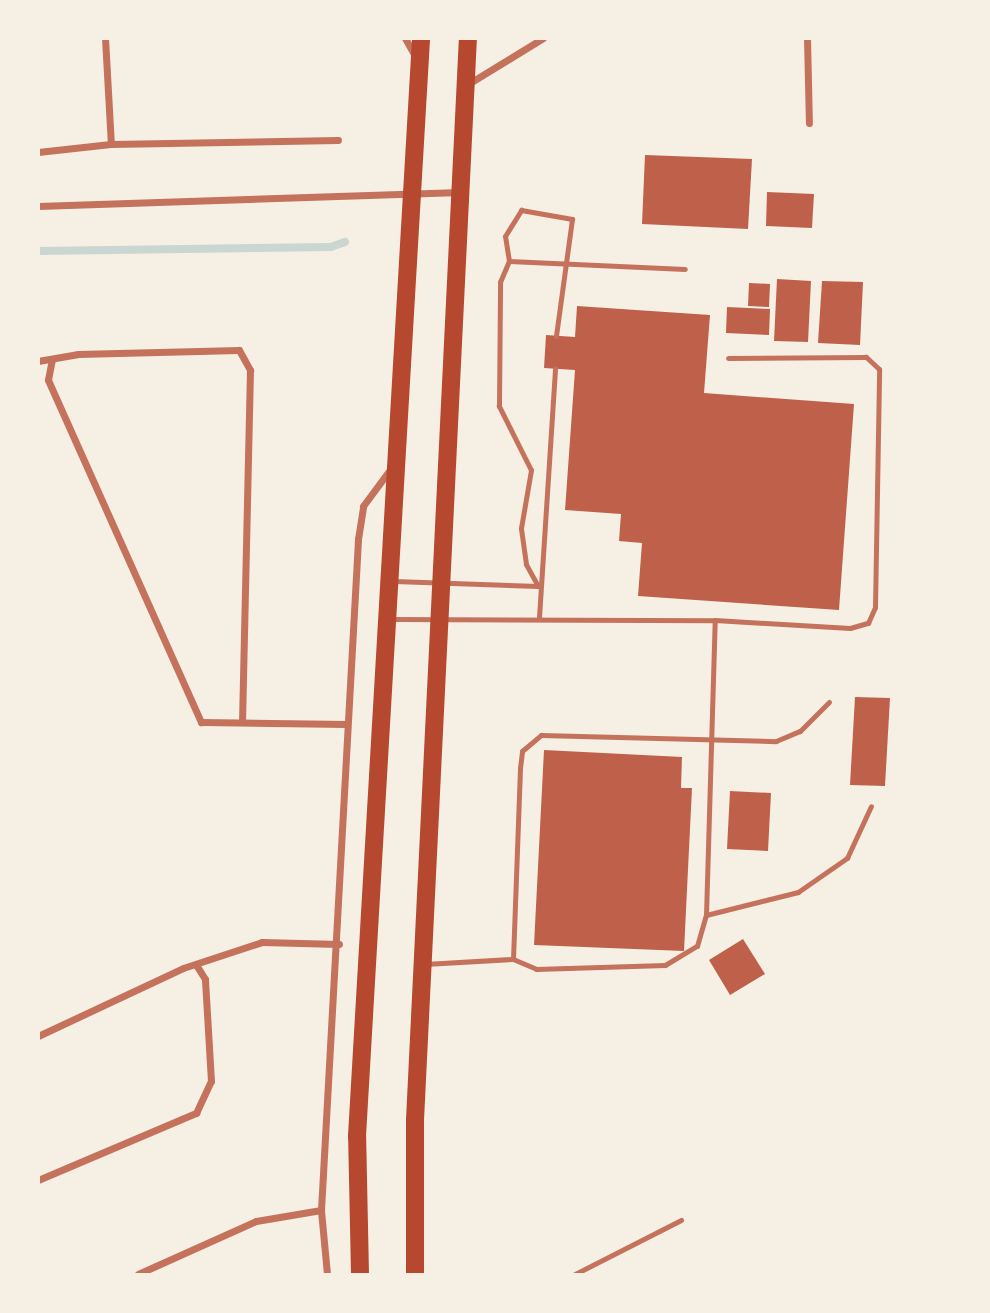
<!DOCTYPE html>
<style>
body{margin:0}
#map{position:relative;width:990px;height:1313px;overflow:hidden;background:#f6efe4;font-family:Inter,sans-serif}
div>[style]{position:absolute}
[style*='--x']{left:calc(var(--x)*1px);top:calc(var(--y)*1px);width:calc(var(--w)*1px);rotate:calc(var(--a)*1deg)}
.stream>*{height:8px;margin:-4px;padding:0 4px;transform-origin:4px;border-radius:4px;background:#c9d6d2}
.building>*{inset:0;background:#bf614a}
.service>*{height:5px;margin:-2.5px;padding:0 2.5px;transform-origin:2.5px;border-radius:2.5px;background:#c5725c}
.minor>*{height:7px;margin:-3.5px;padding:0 3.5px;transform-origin:3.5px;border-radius:3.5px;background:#c5725c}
.primary>*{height:18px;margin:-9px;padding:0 9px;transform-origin:9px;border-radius:9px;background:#b5482f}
span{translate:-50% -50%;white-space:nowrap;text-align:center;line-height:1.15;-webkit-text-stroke:6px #f6efe4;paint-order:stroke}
.frame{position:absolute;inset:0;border:40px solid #f6efe4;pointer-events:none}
</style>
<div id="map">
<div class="stream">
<i style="--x:38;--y:251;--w:293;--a:-0.8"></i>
<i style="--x:331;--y:247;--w:15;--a:-20"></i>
</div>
<div class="building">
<i style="clip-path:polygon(645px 155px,752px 159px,748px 229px,642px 224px)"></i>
<i style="clip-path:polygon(767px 192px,814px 194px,812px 228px,766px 226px)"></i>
<i style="clip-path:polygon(777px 279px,811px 281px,808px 342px,774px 341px)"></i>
<i style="clip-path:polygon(822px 281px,863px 282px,860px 345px,818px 343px)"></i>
<i style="clip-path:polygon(749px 283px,770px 284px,769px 307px,748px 306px)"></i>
<i style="clip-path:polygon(577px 306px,710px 315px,704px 393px,854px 404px,839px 610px,638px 596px,642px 543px,619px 541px,621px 514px,565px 510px,575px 370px,544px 368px,546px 335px,575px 337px)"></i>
<i style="clip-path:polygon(727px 307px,770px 309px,769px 335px,726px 333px)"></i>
<i style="clip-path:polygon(855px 697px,890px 698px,885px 786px,850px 785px)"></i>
<i style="clip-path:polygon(544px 750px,682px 757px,681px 788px,692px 788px,684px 951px,534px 945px)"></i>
<i style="clip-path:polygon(730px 791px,771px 793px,768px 851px,727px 849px)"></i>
<i style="clip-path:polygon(743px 939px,765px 974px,730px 995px,709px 960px)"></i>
</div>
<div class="service">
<i style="--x:509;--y:261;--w:25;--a:-99"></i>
<i style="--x:505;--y:236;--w:31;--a:-58"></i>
<i style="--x:521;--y:210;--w:52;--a:10"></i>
<i style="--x:572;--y:219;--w:118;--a:97.8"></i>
<i style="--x:394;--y:581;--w:144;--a:2"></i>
<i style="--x:538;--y:586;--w:25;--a:-119"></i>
<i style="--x:526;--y:564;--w:36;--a:-98"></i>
<i style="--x:521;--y:528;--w:59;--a:-80.2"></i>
<i style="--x:531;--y:470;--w:72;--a:-116.6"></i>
<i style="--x:499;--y:406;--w:124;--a:-89.5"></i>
<i style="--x:500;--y:282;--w:23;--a:-67"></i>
<i style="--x:509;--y:261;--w:176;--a:2.6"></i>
<i style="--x:539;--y:617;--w:249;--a:-86.3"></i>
<i style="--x:391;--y:619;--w:324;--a:0.2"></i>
<i style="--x:715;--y:620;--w:135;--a:3.4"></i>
<i style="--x:850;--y:628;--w:19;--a:-16"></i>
<i style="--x:868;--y:623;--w:17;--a:-66"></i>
<i style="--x:875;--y:607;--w:238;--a:-89"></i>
<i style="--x:879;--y:369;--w:18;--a:-137"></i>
<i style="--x:866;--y:357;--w:138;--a:179.6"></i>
<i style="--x:706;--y:915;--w:95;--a:-14"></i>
<i style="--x:798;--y:892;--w:60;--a:-34.8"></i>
<i style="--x:847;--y:858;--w:57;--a:-65.2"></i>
<i style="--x:513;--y:959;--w:191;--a:-87.9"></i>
<i style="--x:520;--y:768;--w:17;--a:-83"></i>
<i style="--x:522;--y:751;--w:25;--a:-40"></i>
<i style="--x:541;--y:735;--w:235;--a:1.5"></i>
<i style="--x:776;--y:741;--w:26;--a:-23"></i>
<i style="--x:800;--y:731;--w:41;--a:-45"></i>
<i style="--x:425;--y:964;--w:88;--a:-3.3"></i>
<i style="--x:513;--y:959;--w:25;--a:23"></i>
<i style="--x:536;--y:969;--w:129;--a:-1.8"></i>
<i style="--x:665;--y:965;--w:37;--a:-31"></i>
<i style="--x:697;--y:946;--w:32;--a:-74"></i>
<i style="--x:706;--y:915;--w:295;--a:-88.3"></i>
<i style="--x:575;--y:1274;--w:119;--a:-27"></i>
</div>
<div class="minor">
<i style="--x:105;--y:38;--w:106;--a:86.8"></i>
<i style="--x:405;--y:38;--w:21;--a:61"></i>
<i style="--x:807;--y:38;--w:85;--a:88.7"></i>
<i style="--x:468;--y:84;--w:88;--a:-31.5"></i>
<i style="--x:38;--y:152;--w:73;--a:-6.3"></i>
<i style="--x:111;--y:144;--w:227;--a:-1"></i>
<i style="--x:38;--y:206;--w:423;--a:-1.9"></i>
<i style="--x:52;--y:359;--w:21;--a:101"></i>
<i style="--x:48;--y:380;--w:375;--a:65.9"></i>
<i style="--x:201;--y:722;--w:145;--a:0.8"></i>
<i style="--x:38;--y:361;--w:41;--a:-9.9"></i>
<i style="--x:78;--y:354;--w:161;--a:-1.4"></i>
<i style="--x:239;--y:350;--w:23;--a:61"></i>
<i style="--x:250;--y:370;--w:351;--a:91.3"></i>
<i style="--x:38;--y:1036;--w:160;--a:-25.1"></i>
<i style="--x:183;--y:968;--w:83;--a:-18.2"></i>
<i style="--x:262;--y:942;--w:77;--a:1.5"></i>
<i style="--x:38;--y:1180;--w:172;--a:-23"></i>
<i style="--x:196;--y:1113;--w:35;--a:-65"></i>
<i style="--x:211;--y:1081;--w:102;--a:-93.4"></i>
<i style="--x:205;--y:979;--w:15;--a:-122"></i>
<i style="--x:138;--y:1274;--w:129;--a:-24.2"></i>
<i style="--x:256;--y:1221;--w:66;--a:-9.6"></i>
<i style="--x:327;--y:1274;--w:64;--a:-95.4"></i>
<i style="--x:321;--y:1210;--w:672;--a:-86.84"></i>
<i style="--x:358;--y:539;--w:33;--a:-81"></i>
<i style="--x:363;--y:506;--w:49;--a:-53.4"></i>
</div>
<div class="primary">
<i style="--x:360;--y:1274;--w:138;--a:-91.2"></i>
<i style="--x:357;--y:1136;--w:1100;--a:-86.66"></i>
<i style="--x:415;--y:1274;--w:154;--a:-90"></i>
<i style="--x:415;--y:1120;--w:1083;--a:-87.2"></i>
</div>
<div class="frame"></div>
</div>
